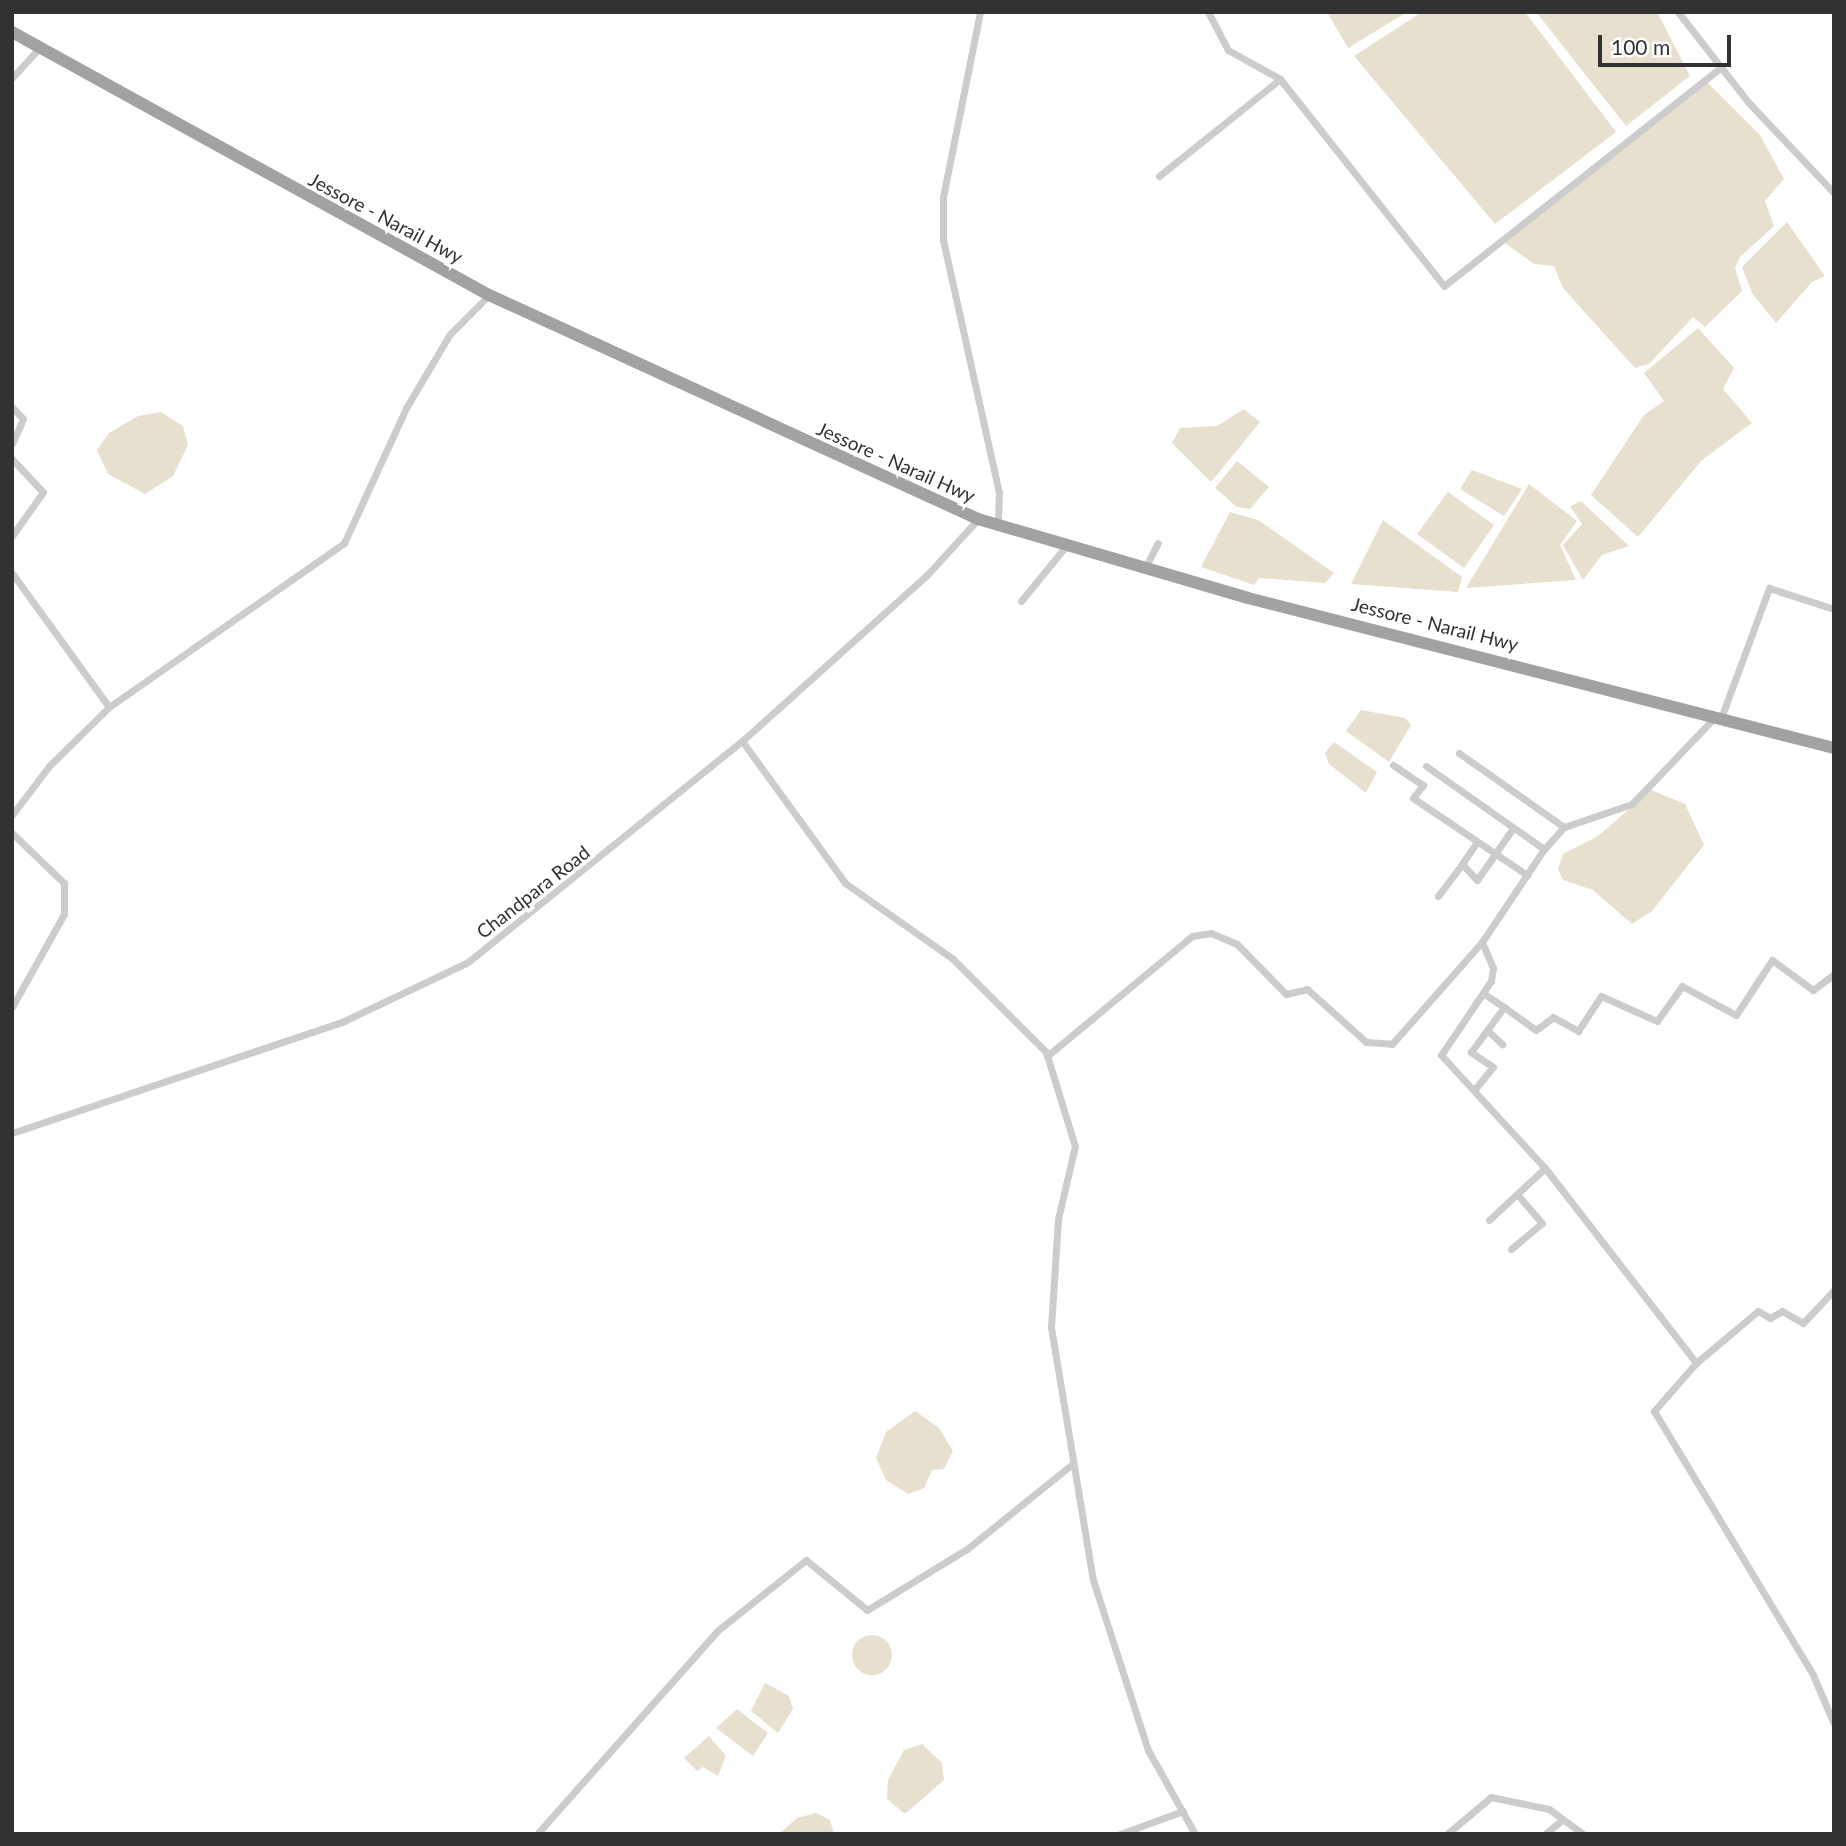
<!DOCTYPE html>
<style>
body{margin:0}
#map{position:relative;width:1846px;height:1846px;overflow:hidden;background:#fff;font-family:Lato,sans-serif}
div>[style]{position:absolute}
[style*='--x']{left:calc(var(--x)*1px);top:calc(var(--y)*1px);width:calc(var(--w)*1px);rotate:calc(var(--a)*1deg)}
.water>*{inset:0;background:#e8e0ce}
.round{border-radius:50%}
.minor>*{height:7px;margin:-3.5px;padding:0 3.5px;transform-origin:3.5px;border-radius:3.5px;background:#ccc}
.trunk>*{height:12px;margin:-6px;padding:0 6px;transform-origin:6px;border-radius:6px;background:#a2a2a2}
span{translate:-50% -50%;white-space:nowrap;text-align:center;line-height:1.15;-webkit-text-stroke:7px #fff;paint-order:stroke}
.street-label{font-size:19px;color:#323232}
.frame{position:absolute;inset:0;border:14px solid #323232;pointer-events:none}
.scale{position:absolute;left:1598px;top:35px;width:133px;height:32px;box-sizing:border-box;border:4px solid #323232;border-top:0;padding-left:9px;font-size:21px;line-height:24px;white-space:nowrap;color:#323232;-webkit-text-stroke:5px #fff;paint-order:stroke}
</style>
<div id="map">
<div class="water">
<i style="clip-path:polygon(1327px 12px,1407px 12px,1348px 48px)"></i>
<i style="clip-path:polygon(1422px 12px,1525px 12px,1616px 132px,1495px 224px,1354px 56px)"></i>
<i style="clip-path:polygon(1536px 12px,1657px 12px,1690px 76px,1626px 126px)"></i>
<i style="clip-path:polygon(1706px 81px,1760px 135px,1784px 179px,1765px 201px,1774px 226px,1740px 257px,1735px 268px,1742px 291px,1705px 327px,1693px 317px,1649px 364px,1635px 368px,1563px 288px,1554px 266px,1534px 264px,1505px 243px,1520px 222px)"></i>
<i style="clip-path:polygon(1787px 222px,1825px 276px,1812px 282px,1776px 323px,1752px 293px,1742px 267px)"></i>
<i style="clip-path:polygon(1698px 328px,1734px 368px,1723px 389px,1752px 423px,1702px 460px,1638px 537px,1591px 495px,1644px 415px,1664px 401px,1644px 373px)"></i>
<i style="clip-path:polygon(1244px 409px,1260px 422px,1211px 482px,1172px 443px,1180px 428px,1217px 426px)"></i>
<i style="clip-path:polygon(161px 412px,183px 426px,188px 445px,173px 476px,145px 494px,108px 474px,97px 450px,109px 433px,138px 416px)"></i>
<i style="clip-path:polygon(1237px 461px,1269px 487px,1250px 509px,1237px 507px,1215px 488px)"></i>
<i style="clip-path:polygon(1472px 470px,1522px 489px,1504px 516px,1460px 489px)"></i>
<i style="clip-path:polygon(1529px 484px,1577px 521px,1560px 545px,1576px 580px,1466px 588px)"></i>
<i style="clip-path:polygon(1448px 492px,1494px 525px,1464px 568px,1417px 534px)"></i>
<i style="clip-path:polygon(1581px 501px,1629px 546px,1602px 555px,1583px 580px,1563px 545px,1582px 524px,1570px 506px)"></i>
<i style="clip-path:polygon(1230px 512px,1258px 520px,1334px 573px,1325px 583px,1259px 578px,1254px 585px,1201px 567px)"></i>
<i style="clip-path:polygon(1383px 520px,1462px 577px,1458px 592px,1351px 584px)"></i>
<i style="clip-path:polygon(1361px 710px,1405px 718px,1411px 725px,1389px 762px,1346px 731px)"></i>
<i style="clip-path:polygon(1334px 742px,1377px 772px,1366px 793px,1329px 764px,1325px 753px)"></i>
<i style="clip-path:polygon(1651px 790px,1685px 804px,1704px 845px,1652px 911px,1632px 924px,1593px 890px,1563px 880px,1558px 869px,1563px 854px,1598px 836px)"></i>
<i style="clip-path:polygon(915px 1411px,939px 1428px,953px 1451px,944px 1469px,932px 1470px,924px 1488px,908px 1494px,886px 1480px,876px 1458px,886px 1432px)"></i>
<i class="round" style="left:852px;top:1635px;width:40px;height:40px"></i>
<i style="clip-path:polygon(765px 1683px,789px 1696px,793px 1709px,778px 1733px,751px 1711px)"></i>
<i style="clip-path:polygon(737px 1709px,768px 1733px,753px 1756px,716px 1728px)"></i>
<i style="clip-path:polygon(709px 1736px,726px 1756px,718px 1776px,703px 1767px,697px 1771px,684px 1758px)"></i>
<i style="clip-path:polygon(922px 1744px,942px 1763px,944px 1780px,905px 1814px,887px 1799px,888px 1780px,904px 1750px)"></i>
<i style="clip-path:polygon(816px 1813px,830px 1820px,834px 1834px,779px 1834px,797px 1818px)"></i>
</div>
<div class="minor">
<i style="--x:980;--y:12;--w:189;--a:101.3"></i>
<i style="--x:943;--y:197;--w:43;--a:90"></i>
<i style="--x:943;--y:240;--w:258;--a:77.5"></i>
<i style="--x:999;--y:492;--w:33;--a:92"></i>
<i style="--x:1208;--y:12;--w:43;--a:62.2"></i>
<i style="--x:1228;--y:50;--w:60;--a:29.1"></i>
<i style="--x:1280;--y:79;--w:264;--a:51.6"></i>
<i style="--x:1444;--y:286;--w:353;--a:-38.3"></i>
<i style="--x:1678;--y:12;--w:114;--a:52.1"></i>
<i style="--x:1748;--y:102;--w:125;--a:46.6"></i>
<i style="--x:12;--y:78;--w:42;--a:-47.9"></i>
<i style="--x:1159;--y:176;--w:155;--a:-38.7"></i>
<i style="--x:12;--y:407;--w:16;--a:47"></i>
<i style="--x:23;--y:419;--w:27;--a:114"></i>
<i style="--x:12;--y:459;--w:45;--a:46.8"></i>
<i style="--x:43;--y:492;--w:54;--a:125.2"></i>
<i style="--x:1145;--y:568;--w:28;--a:-63"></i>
<i style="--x:12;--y:573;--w:165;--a:54.1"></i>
<i style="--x:1021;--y:601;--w:71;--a:-50.7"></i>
<i style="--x:1715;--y:717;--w:120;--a:133.7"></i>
<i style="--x:1632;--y:804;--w:72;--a:161.3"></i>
<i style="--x:1564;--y:827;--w:30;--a:132"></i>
<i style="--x:1544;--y:849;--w:112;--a:123.7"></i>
<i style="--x:1482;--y:942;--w:28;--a:67"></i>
<i style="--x:1493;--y:968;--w:13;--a:99"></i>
<i style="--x:1491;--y:981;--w:89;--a:124"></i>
<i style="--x:1441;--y:1055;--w:154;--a:47.4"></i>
<i style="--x:1545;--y:1168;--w:247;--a:52.2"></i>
<i style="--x:1696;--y:1363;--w:64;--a:131.2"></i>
<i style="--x:1654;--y:1411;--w:308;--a:58.9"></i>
<i style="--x:1813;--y:1675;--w:53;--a:66.8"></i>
<i style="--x:1721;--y:718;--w:139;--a:-69.7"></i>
<i style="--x:1769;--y:588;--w:68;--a:17.9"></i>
<i style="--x:742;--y:741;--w:175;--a:54"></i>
<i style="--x:845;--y:883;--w:132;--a:35.1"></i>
<i style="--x:953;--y:959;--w:132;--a:45"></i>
<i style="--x:1046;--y:1052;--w:98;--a:72.9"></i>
<i style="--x:1075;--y:1146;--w:75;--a:103.1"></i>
<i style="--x:1058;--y:1219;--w:108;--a:93.7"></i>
<i style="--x:1051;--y:1327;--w:256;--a:80.6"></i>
<i style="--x:1093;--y:1580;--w:179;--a:72.1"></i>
<i style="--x:1148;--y:1750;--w:96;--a:60.8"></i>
<i style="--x:1459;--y:753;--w:128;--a:35.2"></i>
<i style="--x:1393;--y:765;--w:36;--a:34"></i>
<i style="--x:1423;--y:785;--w:16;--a:128"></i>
<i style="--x:1413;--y:798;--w:138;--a:34"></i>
<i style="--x:1426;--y:766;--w:144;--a:35.1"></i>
<i style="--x:12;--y:815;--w:61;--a:-52.9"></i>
<i style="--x:49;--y:766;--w:84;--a:-44.5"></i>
<i style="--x:109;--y:707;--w:287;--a:-34.9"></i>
<i style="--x:344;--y:543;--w:149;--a:-65.3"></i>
<i style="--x:406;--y:408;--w:86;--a:-59.3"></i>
<i style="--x:450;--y:334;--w:55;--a:-45"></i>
<i style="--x:12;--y:833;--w:72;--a:43.9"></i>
<i style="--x:64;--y:883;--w:31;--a:90"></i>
<i style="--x:64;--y:914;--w:107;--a:119.2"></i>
<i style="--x:1462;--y:864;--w:27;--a:-56"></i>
<i style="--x:1438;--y:896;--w:40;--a:-53"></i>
<i style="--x:1462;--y:864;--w:22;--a:47"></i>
<i style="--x:1477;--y:880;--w:63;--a:-55.3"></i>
<i style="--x:1504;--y:1007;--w:39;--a:36"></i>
<i style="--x:1536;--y:1030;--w:21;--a:-37"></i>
<i style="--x:1553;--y:1017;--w:29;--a:29"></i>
<i style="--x:1578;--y:1031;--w:42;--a:-56.7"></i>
<i style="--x:1601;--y:996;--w:61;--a:24.1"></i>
<i style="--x:1657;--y:1021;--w:43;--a:-54.5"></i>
<i style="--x:1682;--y:986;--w:61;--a:28.2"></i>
<i style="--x:1736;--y:1015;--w:66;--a:-56.8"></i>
<i style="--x:1772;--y:960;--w:51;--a:36.2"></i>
<i style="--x:1813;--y:990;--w:26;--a:-37"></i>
<i style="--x:1487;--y:1030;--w:21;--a:43"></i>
<i style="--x:1047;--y:1056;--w:188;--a:-39.6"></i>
<i style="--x:1192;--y:936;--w:19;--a:-9"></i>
<i style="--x:1211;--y:933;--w:28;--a:23"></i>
<i style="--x:1237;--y:944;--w:70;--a:45.6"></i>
<i style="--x:1286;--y:994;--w:22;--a:-13"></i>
<i style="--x:1307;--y:989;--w:79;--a:41.9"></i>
<i style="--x:1366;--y:1042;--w:26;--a:4"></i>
<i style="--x:1392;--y:1044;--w:136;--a:-48.6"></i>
<i style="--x:1475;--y:1089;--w:28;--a:-51"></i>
<i style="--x:1493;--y:1067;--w:27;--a:-146"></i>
<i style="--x:1471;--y:1052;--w:56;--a:-53.7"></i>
<i style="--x:1504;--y:1007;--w:24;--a:-147"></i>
<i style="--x:12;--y:1133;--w:350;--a:-18.6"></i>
<i style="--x:344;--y:1021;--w:137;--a:-25.4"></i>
<i style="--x:468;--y:962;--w:352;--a:-38.9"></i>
<i style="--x:742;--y:741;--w:249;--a:-41.9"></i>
<i style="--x:927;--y:575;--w:76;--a:-47.7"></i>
<i style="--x:1489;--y:1220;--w:38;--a:-43"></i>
<i style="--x:1511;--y:1249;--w:40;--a:-40"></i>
<i style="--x:1542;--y:1223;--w:38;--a:-131"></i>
<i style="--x:1517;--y:1194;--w:38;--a:-43"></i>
<i style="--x:1696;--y:1363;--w:81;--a:-40"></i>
<i style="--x:1758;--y:1311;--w:14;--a:30"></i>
<i style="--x:1770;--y:1318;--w:14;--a:-30"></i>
<i style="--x:1782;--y:1311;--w:24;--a:30"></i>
<i style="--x:1803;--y:1323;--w:45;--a:-46.8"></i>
<i style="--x:537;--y:1834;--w:271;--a:-48.4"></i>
<i style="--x:717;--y:1631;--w:114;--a:-38.6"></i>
<i style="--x:806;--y:1560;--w:79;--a:39.3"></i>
<i style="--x:867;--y:1610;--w:117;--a:-31.4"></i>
<i style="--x:967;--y:1549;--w:134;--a:-38.9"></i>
<i style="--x:1120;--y:1834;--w:67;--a:-20.1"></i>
<i style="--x:1447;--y:1834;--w:57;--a:-40.1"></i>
<i style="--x:1491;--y:1797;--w:59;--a:11.7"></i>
<i style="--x:1549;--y:1809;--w:42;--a:36.3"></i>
<i style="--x:1545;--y:1834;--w:23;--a:-40"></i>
</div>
<div class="trunk">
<i style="--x:12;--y:32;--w:545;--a:28.87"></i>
<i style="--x:489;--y:295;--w:538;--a:24.61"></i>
<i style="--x:978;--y:519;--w:281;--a:16.3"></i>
<i style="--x:1248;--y:598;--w:605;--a:14.36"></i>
</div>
<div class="street-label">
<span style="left:386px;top:218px;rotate:28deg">Jessore - Narail Hwy</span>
<span style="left:896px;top:462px;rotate:24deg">Jessore - Narail Hwy</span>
<span style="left:1435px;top:624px;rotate:14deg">Jessore - Narail Hwy</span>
<span style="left:533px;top:892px;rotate:-38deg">Chandpara Road</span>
</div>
<div class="frame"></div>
<div class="scale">100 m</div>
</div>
